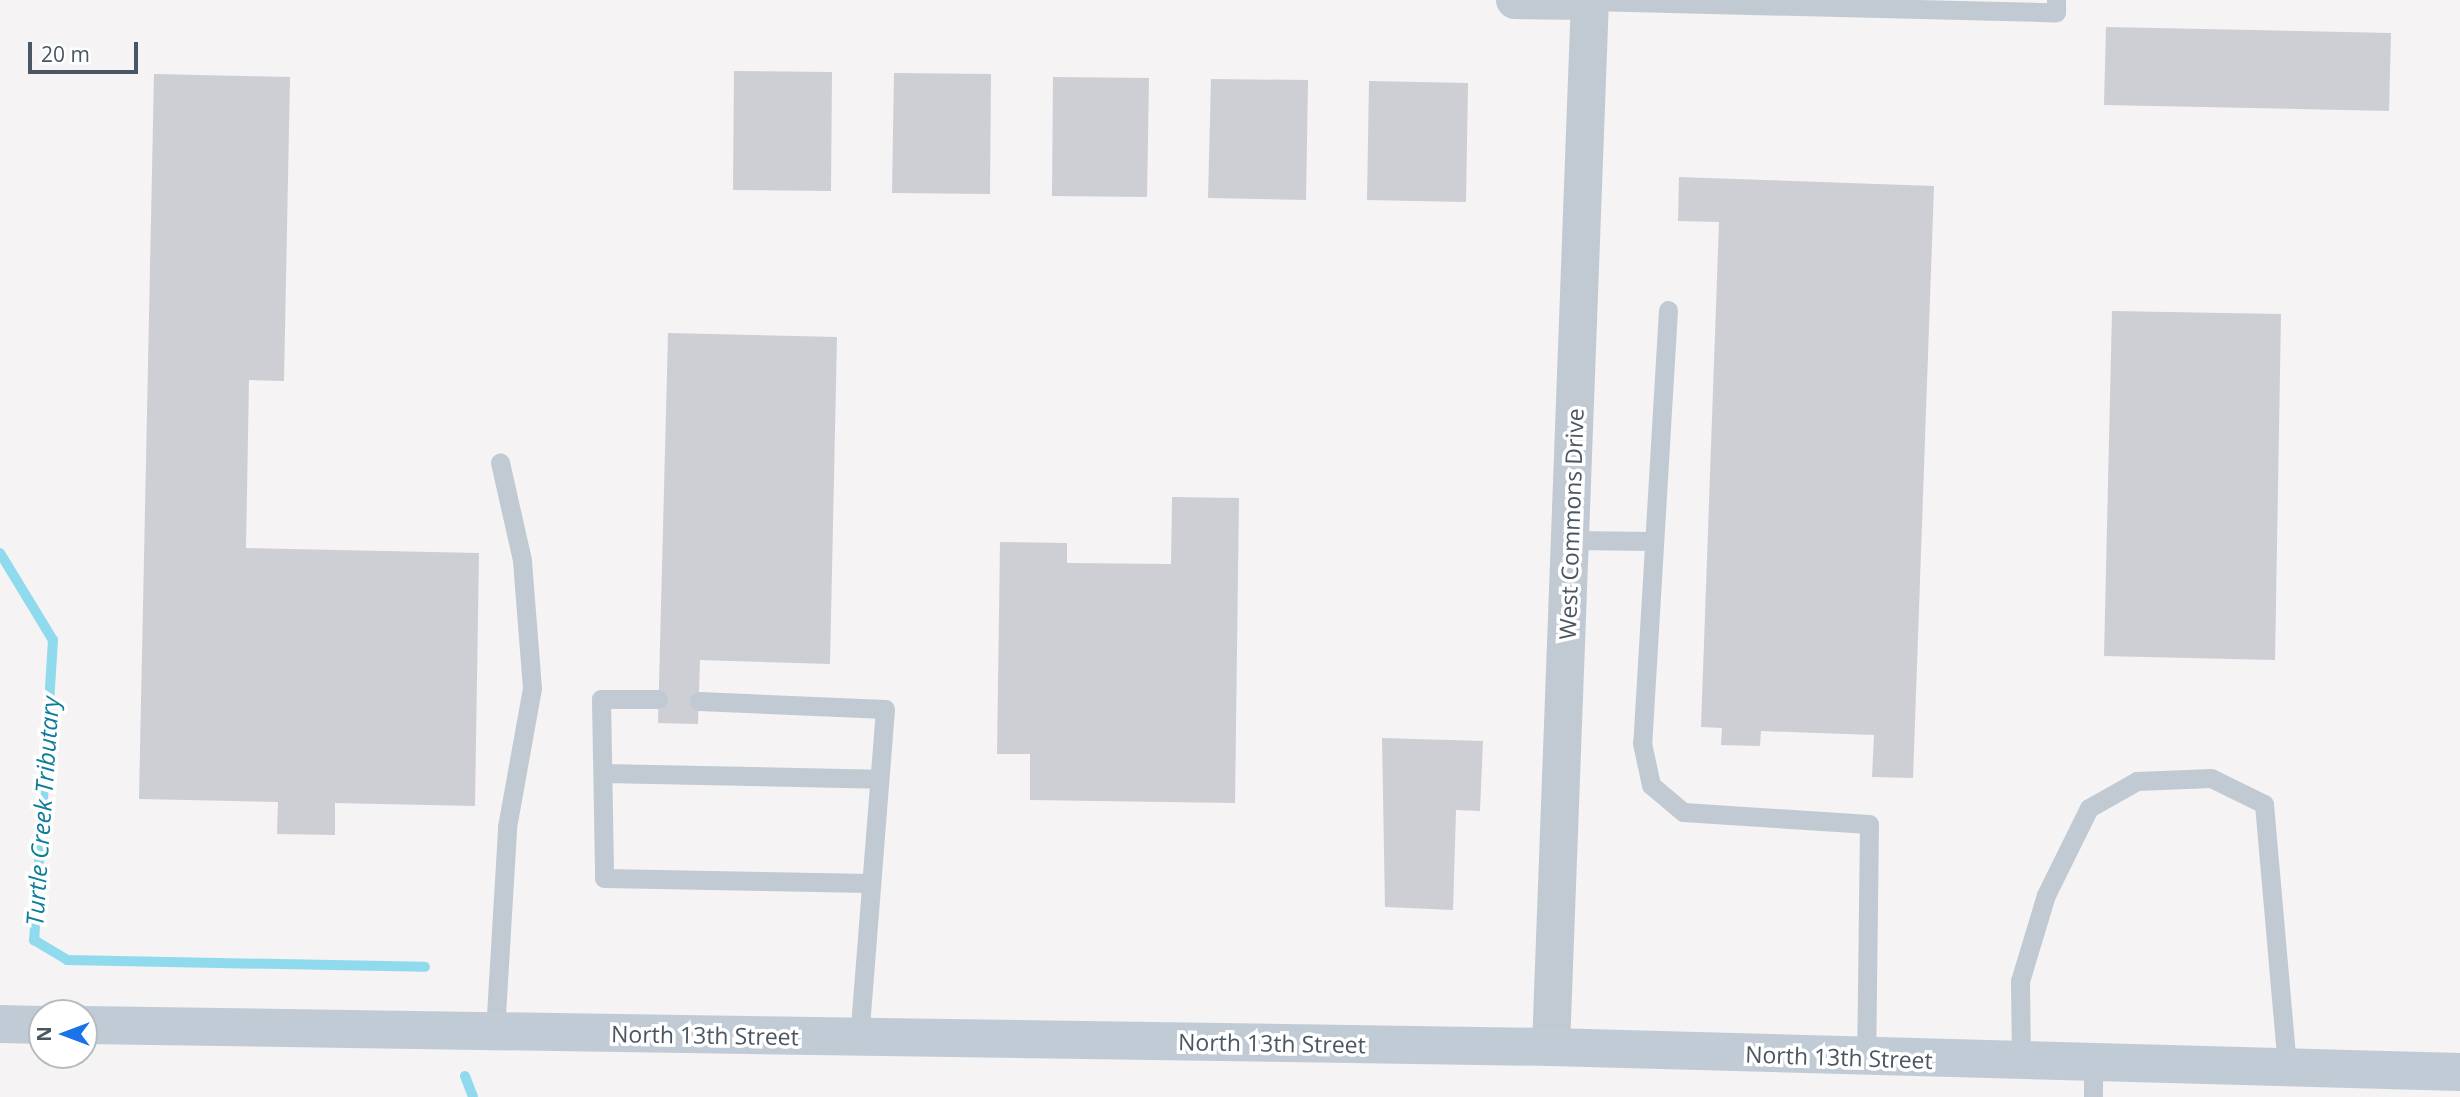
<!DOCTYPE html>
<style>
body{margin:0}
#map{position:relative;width:2460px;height:1097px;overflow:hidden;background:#f5f3f3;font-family:"Open Sans",sans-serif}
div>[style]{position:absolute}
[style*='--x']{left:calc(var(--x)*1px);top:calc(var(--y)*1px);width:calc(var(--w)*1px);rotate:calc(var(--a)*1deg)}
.stream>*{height:10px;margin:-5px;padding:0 5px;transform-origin:5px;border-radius:5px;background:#90daee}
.building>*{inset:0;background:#cdcfd5}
.lane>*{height:19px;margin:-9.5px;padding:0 9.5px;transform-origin:9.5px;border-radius:9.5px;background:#c1cad2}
.street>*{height:38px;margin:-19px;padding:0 19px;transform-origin:19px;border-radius:19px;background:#c1cad2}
.secondary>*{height:38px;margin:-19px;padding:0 19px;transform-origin:19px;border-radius:19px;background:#c1cbd6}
span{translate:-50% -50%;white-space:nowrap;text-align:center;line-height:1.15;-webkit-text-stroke:7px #fff;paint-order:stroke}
.street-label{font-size:23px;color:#4a5661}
.water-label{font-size:24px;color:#0c7c9b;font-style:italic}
.north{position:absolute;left:28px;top:999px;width:70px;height:70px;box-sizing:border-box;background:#fff;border:2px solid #b7bbc0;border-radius:50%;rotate:270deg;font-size:19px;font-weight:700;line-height:28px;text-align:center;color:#4a5661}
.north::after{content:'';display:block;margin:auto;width:24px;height:32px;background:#1a73e8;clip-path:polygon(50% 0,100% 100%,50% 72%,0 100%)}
.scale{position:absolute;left:28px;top:42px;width:110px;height:32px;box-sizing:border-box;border:4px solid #4a5661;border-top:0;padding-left:9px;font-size:21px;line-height:24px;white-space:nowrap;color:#4a5661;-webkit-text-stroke:5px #fff;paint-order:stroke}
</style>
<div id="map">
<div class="stream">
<i style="--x:0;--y:553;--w:102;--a:58.7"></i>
<i style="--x:53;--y:640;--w:301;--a:93.6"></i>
<i style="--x:34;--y:940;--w:39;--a:31"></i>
<i style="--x:67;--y:960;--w:358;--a:1.1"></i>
<i style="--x:465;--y:1076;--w:22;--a:69"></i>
</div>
<div class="building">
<i style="clip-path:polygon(2106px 27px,2391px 33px,2389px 111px,2104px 105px)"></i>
<i style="clip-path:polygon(734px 71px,832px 72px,831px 191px,733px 190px)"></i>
<i style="clip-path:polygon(894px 73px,991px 74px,990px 194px,892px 193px)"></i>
<i style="clip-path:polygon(154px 74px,290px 77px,284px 381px,249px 380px,246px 548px,479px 553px,475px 806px,335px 803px,335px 835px,277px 834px,278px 802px,139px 799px)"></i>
<i style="clip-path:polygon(1053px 77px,1149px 78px,1147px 197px,1052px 196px)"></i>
<i style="clip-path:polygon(1211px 79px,1308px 80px,1306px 200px,1208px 198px)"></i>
<i style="clip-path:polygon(1369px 81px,1468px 83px,1466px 202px,1367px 200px)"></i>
<i style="clip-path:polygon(1679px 177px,1934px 186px,1913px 778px,1872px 777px,1874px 735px,1761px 731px,1760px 746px,1721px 745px,1722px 728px,1701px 727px,1719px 222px,1678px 221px)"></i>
<i style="clip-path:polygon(2112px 311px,2281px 314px,2275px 660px,2104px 656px)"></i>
<i style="clip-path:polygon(668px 333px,837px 337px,830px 664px,700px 660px,698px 724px,658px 723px)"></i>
<i style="clip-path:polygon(1172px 497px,1239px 498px,1235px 803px,1030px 800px,1030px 754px,997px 754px,1000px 542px,1067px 543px,1067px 563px,1171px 564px)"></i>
<i style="clip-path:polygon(1382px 738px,1483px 741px,1480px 811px,1456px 810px,1453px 910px,1385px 907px)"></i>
</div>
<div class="lane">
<i style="--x:1590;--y:1;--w:466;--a:1.4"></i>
<i style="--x:2056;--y:12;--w:12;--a:-90"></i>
<i style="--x:1668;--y:310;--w:434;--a:93.4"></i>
<i style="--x:1642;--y:743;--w:43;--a:77.9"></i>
<i style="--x:1651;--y:785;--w:42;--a:40.2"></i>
<i style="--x:1683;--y:812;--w:186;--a:3.7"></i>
<i style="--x:1869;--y:824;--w:234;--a:90.7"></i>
<i style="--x:1570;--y:540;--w:84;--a:0.7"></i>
<i style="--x:658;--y:699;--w:57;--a:180"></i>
<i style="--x:601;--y:699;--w:179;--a:89"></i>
<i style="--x:604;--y:878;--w:266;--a:1.1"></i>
<i style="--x:699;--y:701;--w:186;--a:2.5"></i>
<i style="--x:885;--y:709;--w:329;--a:94.5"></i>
<i style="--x:603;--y:773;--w:276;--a:1.2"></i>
<i style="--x:495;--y:1032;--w:205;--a:-86.6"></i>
<i style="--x:507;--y:827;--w:141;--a:-79.8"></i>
<i style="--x:532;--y:688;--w:128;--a:-94.5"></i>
<i style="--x:522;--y:560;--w:100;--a:-102.7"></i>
<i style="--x:2021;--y:1063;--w:82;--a:-90.7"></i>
<i style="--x:2020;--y:981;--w:90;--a:-73.2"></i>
<i style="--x:2046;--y:895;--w:97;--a:-63.7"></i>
<i style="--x:2089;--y:808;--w:55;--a:-29.4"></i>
<i style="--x:2137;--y:781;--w:74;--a:-2.3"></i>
<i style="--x:2211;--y:778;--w:59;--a:26.1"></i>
<i style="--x:2264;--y:804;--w:266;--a:85"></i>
<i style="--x:2093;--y:1066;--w:31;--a:90"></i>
</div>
<div class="street">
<i style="--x:1515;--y:0;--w:75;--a:0.8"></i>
<i style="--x:1551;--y:1047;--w:1048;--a:-87.87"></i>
</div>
<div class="secondary">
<i style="--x:0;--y:1024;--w:42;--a:1.4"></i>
<i style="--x:84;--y:1025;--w:1467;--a:0.86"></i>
<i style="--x:1551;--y:1047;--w:909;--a:1.58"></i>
</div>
<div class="street-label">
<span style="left:1571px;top:524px;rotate:-88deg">West Commons Drive</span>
<span style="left:705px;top:1035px;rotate:1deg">North 13th Street</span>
<span style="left:1272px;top:1043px;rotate:1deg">North 13th Street</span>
<span style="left:1839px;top:1057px;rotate:2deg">North 13th Street</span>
</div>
<div class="water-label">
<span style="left:42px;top:811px;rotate:-86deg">Turtle Creek Tributary</span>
</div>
<div class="north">N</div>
<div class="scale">20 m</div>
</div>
